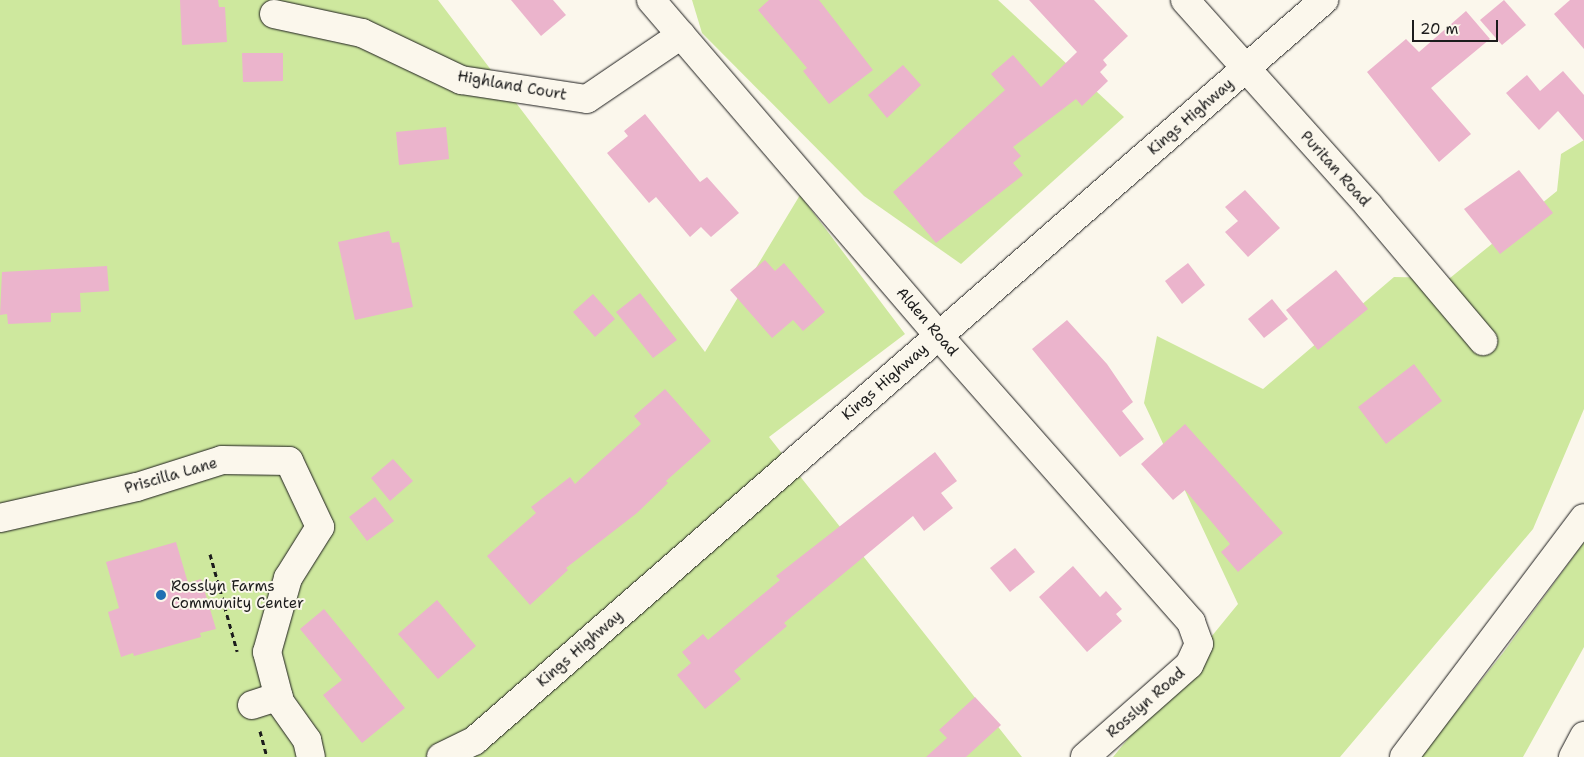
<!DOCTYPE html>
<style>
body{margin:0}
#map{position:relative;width:1584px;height:757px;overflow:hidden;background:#fbf7ec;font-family:"Shantell Sans",sans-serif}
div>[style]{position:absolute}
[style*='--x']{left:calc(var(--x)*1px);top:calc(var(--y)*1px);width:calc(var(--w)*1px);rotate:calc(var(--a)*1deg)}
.green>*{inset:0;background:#cee89e}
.building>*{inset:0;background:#ebb4cc}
.path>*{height:3px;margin-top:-1.5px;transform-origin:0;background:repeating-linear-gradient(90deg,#1c1c1c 0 5px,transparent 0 9px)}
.roads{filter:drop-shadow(0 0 1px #1c1c1c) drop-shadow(0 0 1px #1c1c1c)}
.minor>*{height:28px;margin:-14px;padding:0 14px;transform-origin:14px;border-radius:14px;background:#fbf7ec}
.highway>*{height:28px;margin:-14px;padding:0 14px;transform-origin:14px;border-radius:14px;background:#fbf7ec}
.dots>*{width:14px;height:14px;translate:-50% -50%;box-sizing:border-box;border:2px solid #fbf7ec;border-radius:50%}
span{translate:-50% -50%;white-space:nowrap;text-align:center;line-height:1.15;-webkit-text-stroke:4px #fbf7ec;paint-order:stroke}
.street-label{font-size:15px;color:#1c1c1c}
.poi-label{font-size:15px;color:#1c1c1c}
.left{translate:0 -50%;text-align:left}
.scale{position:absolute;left:1412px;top:20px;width:86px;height:22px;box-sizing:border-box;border:2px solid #1c1c1c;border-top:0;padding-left:6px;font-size:15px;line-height:18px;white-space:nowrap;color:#1c1c1c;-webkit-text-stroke:4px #fbf7ec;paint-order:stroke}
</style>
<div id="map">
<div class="green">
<i style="clip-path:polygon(0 0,438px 0,705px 352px,800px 195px,905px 334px,769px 437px,1022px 757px,0 757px)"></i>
<i style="clip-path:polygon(692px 0,998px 0,1124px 117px,961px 264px,864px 196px,702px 33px)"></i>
<i style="clip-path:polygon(1584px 140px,1584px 409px,1533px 529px,1340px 757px,1113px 757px,1238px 604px,1144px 403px,1157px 336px,1263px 389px,1394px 277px,1450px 278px,1557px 191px,1561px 154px)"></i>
<i style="clip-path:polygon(1584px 542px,1584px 647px,1523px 757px,1420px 757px,1503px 653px)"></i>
</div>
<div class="building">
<i style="clip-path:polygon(180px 0,218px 0,219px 7px,225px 7px,227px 42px,182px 45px)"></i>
<i style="clip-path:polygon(511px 0,553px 0,566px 15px,541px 36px)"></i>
<i style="clip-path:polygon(769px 0,819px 0,873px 70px,829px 104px,803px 71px,807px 68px,758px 10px)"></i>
<i style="clip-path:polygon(1029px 0,1094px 0,1128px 36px,1103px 60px,1107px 65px,1100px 72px,1108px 81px,1082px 106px,1076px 99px,1013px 147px,1021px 156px,1013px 163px,1023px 175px,936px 243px,893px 192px,1005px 90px,991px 74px,1013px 55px,1041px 87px,1077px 52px)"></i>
<i style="clip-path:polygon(1504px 0,1526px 25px,1502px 45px,1480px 20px)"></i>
<i style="clip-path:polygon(1570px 0,1584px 0,1584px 49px,1554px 14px)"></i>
<i style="clip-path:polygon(1466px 11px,1490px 39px,1431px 88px,1471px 134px,1439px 162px,1367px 72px,1406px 39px,1419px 52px)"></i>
<i style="clip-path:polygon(242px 53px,283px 53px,283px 81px,243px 82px)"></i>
<i style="clip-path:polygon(903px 65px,921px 85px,887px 118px,868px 95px)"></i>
<i style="clip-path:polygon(1563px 71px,1584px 95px,1584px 141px,1558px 111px,1539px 130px,1506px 93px,1527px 75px,1540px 91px)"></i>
<i style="clip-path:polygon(645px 114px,700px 182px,707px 177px,739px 213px,711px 237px,701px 227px,690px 237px,656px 197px,649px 203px,607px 153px,628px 136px,624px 131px)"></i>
<i style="clip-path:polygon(446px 127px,449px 159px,399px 165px,396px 132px)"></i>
<i style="clip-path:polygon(1519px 170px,1553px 213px,1500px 254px,1464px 209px)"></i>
<i style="clip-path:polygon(1245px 190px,1280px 228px,1248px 257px,1225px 232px,1238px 221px,1225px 207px)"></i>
<i style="clip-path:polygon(389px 231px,392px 243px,399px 242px,413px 307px,355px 320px,338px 242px)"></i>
<i style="clip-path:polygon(765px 260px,775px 271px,784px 263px,825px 312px,803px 331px,793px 320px,772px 338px,730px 290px)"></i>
<i style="clip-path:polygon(1188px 263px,1205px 285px,1182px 304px,1165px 281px)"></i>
<i style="clip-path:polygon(107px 266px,109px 291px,80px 293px,81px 312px,51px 313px,51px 322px,8px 324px,7px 314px,0 315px,2px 272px)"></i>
<i style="clip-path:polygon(1336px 270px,1368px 309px,1318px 350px,1286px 310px)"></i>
<i style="clip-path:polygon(640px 293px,677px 340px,653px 358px,616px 312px)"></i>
<i style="clip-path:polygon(593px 294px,615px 319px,595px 337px,573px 312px)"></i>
<i style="clip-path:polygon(1272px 299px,1288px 319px,1264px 338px,1248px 319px)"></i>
<i style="clip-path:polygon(1067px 320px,1107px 364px,1133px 402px,1122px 411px,1144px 439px,1120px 457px,1032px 349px)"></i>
<i style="clip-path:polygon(1414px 364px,1442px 401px,1386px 444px,1358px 407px)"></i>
<i style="clip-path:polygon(665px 389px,711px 441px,666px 481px,668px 483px,637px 513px,566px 568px,568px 570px,530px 605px,487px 556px,536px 513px,531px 507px,570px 477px,575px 484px,641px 424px,634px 416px)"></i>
<i style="clip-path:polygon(1185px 424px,1283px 533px,1238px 572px,1221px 552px,1230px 544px,1185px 490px,1173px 500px,1141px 464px)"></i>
<i style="clip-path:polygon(935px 452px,957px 481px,941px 493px,953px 508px,924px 531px,913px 516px,784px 623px,787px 626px,734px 671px,741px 679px,705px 709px,677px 675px,691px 663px,682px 652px,703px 634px,708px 640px,780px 580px,776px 576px)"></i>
<i style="clip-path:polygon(393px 459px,413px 481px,390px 501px,371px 478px)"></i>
<i style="clip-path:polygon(375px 497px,394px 521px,367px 541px,349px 517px)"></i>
<i style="clip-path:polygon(176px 542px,188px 583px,201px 579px,216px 629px,200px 633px,201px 637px,134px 656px,133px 653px,121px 657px,108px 612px,119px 608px,106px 562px)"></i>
<i style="clip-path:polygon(1015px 548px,1035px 572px,1010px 592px,990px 568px)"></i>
<i style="clip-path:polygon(1073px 566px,1100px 597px,1106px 591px,1122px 609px,1116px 614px,1122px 621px,1087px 652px,1039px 597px)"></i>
<i style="clip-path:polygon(437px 600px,476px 646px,438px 679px,398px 634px)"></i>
<i style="clip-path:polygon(324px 609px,405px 708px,362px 743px,323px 695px,342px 680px,300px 629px)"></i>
<i style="clip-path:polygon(975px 697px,1001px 725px,966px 757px,926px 757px,947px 738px,939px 730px)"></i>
</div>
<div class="path">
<i style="--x:210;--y:554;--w:101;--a:74.4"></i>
<i style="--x:260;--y:731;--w:27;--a:75"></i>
</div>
<div class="roads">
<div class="minor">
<i style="--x:651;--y:0;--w:441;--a:49.4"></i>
<i style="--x:938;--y:335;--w:383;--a:48.6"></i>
<i style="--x:1191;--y:622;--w:23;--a:70"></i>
<i style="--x:1199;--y:644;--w:23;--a:115"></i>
<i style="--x:1189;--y:665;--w:139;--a:138.5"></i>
<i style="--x:1185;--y:0;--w:276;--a:48.2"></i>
<i style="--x:1369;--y:206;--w:177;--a:49.8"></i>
<i style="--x:274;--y:14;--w:90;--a:12.2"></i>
<i style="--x:362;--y:33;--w:110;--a:25.4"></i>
<i style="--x:461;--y:80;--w:127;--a:8.6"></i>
<i style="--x:587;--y:99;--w:114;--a:-34.2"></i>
<i style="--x:0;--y:518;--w:140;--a:-12.8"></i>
<i style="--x:137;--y:487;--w:89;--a:-17.6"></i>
<i style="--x:222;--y:460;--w:67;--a:0.9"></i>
<i style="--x:289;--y:461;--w:73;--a:64.8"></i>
<i style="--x:320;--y:527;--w:60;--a:122.1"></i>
<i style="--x:288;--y:578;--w:77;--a:105.8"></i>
<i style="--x:267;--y:652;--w:52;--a:75.4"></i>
<i style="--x:280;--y:702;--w:47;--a:54.6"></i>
<i style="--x:307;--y:740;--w:17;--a:77"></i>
<i style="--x:252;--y:705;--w:28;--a:-18"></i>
<i style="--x:441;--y:757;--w:37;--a:-26"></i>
<i style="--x:474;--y:741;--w:1128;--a:-41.08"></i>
</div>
<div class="highway">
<i style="--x:1404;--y:757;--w:299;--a:-53"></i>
<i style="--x:1573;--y:757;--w:24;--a:-62"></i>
</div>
</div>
<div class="dots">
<i style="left:161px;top:595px;background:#1f6fb2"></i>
</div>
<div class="street-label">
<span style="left:512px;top:86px;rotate:10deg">Highland Court</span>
<span style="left:1191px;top:117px;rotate:-41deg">Kings Highway</span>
<span style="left:1335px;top:169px;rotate:48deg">Puritan Road</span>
<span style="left:927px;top:322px;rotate:49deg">Alden Road</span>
<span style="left:885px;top:382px;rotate:-41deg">Kings Highway</span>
<span style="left:171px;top:476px;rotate:-16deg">Priscilla Lane</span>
<span style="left:580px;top:649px;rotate:-41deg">Kings Highway</span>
<span style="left:1146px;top:703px;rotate:-41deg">Rosslyn Road</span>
</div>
<div class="poi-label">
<span class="left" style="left:171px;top:595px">Rosslyn Farms<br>Community Center</span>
</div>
<div class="scale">20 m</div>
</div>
